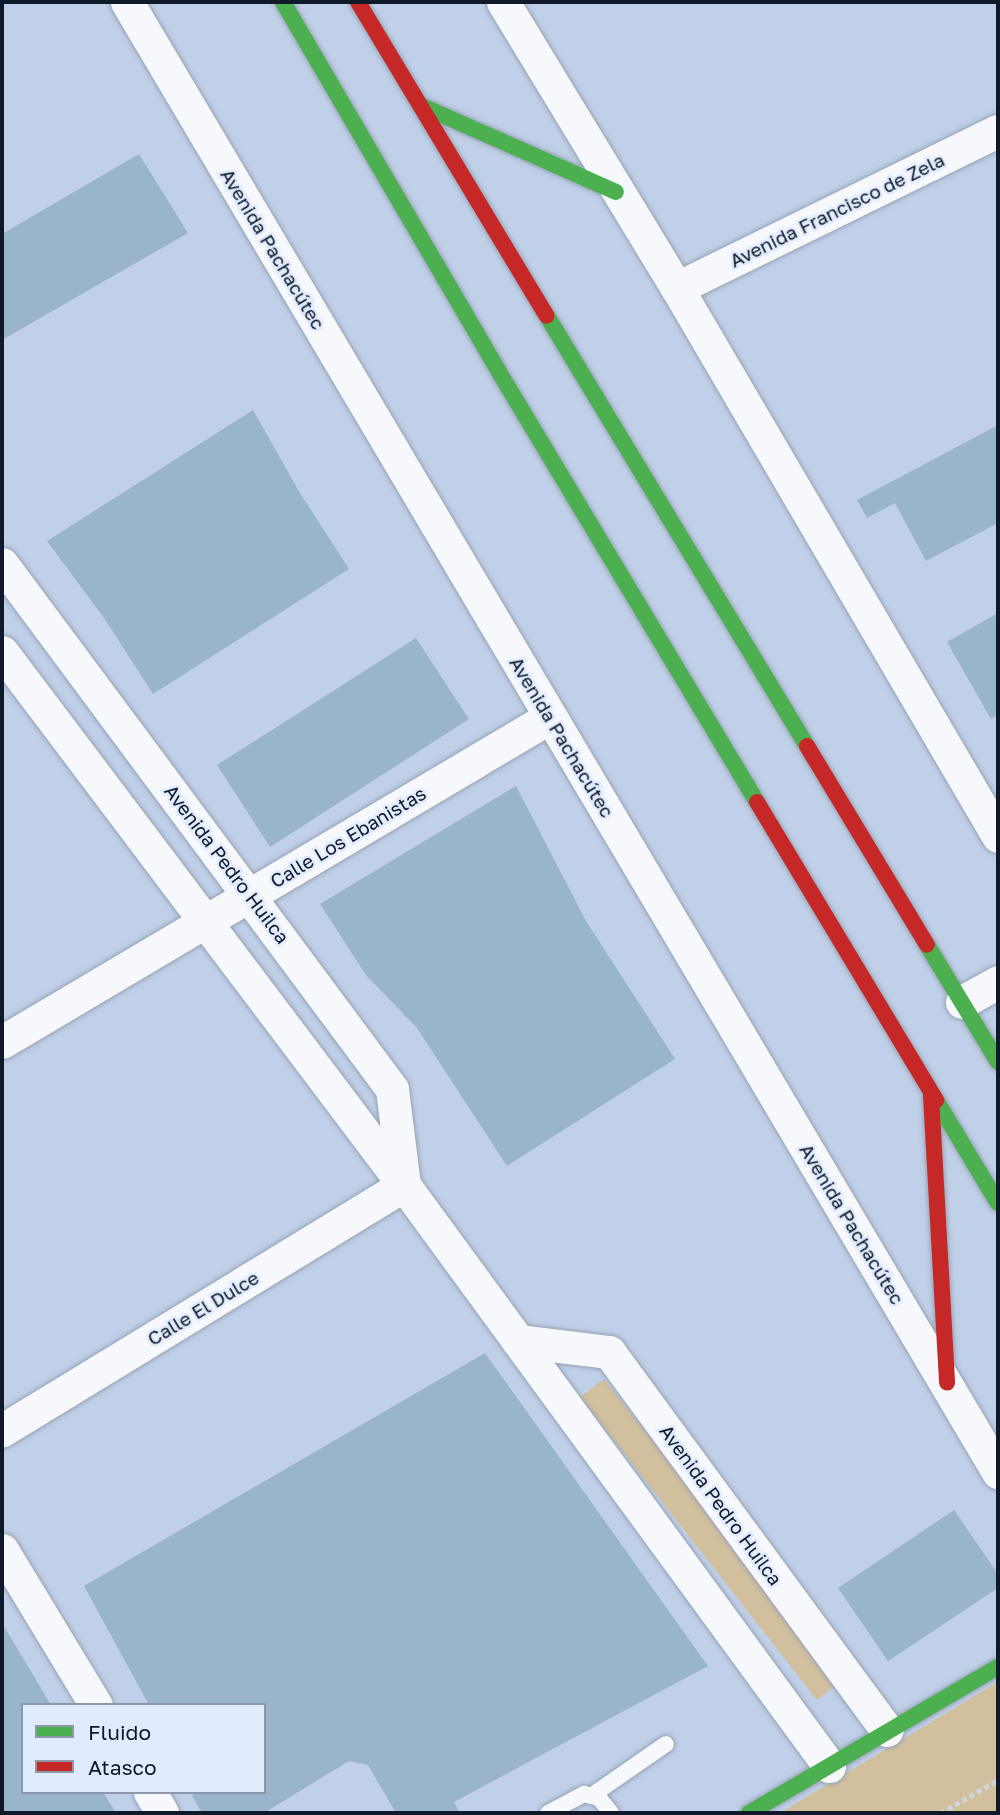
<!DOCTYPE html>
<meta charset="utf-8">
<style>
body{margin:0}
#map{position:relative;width:1000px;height:1815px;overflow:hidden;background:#c0d0e8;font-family:"Golos Text",sans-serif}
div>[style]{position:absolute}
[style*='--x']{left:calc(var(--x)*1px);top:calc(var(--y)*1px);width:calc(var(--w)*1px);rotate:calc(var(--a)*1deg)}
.green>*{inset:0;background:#d2bf9e}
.building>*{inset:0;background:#98b5cc}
.path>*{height:4.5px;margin-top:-2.25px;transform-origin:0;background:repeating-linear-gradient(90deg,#cfd5dd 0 5px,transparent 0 8.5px)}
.roads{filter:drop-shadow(0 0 2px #97a3b5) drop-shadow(0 0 2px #97a3b5)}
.lane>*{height:16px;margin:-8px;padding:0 8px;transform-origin:8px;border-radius:8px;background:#f6f8fc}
.street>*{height:33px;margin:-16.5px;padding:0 16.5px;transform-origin:16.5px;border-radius:16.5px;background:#f6f8fc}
.fast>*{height:16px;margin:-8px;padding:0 8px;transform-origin:8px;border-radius:8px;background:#4caf50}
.jam>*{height:16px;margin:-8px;padding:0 8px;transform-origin:8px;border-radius:8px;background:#c62828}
span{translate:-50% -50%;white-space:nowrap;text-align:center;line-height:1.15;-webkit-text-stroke:5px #e0ecfe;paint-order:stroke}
.street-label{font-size:19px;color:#0f1929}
.frame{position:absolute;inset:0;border:4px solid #0f1929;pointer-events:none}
.legend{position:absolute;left:21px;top:1703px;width:245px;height:91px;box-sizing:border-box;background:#e0ecfe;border:2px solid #8c98a9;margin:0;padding:9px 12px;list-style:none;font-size:21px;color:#0f1929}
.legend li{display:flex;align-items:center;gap:14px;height:35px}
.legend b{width:35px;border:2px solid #8c98a9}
</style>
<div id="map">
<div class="green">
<i style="clip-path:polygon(604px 1379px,841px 1681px,817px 1700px,580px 1397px)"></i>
<i style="clip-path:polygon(998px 1682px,998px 1813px,780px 1813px)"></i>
</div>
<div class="building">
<i style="clip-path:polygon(139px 154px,188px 233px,2px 340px,2px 234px)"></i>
<i style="clip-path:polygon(253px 410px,300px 493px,349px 569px,153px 694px,104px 618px,47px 541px)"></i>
<i style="clip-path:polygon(998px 425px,998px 523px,926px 561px,895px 503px,867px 518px,857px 500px)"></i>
<i style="clip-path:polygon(998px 613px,998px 715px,991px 719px,947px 642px)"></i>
<i style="clip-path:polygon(416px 638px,469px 719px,270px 847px,217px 765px)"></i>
<i style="clip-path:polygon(516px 786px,586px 921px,675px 1059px,507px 1166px,417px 1028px,366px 975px,320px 904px)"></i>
<i style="clip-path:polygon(485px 1353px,708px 1666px,454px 1802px,460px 1813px,396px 1813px,368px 1765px,349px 1761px,264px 1813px,202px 1813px,192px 1796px,197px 1792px,264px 1792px,264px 1705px,149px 1705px,84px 1586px)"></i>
<i style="clip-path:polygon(954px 1510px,998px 1574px,998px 1588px,888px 1661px,838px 1588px)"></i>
<i style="clip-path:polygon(2px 1623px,51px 1705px,23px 1705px,23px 1792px,103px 1792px,116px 1813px,2px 1813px)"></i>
</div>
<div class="path">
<i style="--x:940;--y:1813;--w:67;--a:-29.6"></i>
</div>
<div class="roads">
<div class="lane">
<i style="--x:591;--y:1796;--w:91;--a:-34.7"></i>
<i style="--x:548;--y:1813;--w:41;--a:-27.8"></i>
<i style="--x:584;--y:1794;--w:16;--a:15"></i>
<i style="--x:599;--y:1798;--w:19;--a:51"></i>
</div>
<div class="street">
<i style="--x:127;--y:2;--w:1709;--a:59.35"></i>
<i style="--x:503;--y:2;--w:335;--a:58.7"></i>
<i style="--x:677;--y:288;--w:635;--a:59.64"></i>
<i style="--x:677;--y:288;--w:357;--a:-26.1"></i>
<i style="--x:2;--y:564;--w:654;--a:53.39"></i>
<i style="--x:392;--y:1089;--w:97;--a:82.9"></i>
<i style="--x:404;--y:1185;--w:471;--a:148.6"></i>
<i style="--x:2;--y:652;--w:668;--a:52.98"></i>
<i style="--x:404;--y:1185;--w:720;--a:53.81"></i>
<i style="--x:962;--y:1002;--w:41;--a:-29.1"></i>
<i style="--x:2;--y:1042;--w:637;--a:-30.67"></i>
<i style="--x:518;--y:1341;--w:92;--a:6.9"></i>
<i style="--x:609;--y:1352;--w:469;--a:53.7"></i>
<i style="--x:2;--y:1550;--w:181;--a:58.8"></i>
<i style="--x:150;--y:1792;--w:24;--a:60"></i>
</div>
<div class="fast">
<i style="--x:283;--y:2;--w:428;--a:59.7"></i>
<i style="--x:499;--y:372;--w:501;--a:59.04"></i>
<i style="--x:422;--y:106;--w:212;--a:23.9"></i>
<i style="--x:547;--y:316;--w:502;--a:58.84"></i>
<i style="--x:927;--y:945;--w:137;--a:58.7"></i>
<i style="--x:936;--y:1100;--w:120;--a:59"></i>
<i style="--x:749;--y:1813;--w:289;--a:-30.4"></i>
</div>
<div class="jam">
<i style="--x:358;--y:2;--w:366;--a:59"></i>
<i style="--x:807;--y:746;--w:232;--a:58.9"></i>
<i style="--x:757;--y:802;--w:348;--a:59"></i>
<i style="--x:931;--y:1095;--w:288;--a:86.8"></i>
</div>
</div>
<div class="street-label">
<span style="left:837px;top:210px;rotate:-26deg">Avenida Francisco de Zela</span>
<span style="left:273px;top:249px;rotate:59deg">Avenida Pachacútec</span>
<span style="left:562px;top:737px;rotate:59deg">Avenida Pachacútec</span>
<span style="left:348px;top:837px;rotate:-31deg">Calle Los Ebanistas</span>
<span style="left:227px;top:864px;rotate:53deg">Avenida Pedro Huilca</span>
<span style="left:852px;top:1224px;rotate:59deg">Avenida Pachacútec</span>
<span style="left:203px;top:1308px;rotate:-31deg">Calle El Dulce</span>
<span style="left:721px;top:1505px;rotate:54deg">Avenida Pedro Huilca</span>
</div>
<div class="frame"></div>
<ul class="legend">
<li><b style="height:9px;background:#4caf50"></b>Fluido</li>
<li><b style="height:9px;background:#c62828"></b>Atasco</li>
</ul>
</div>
